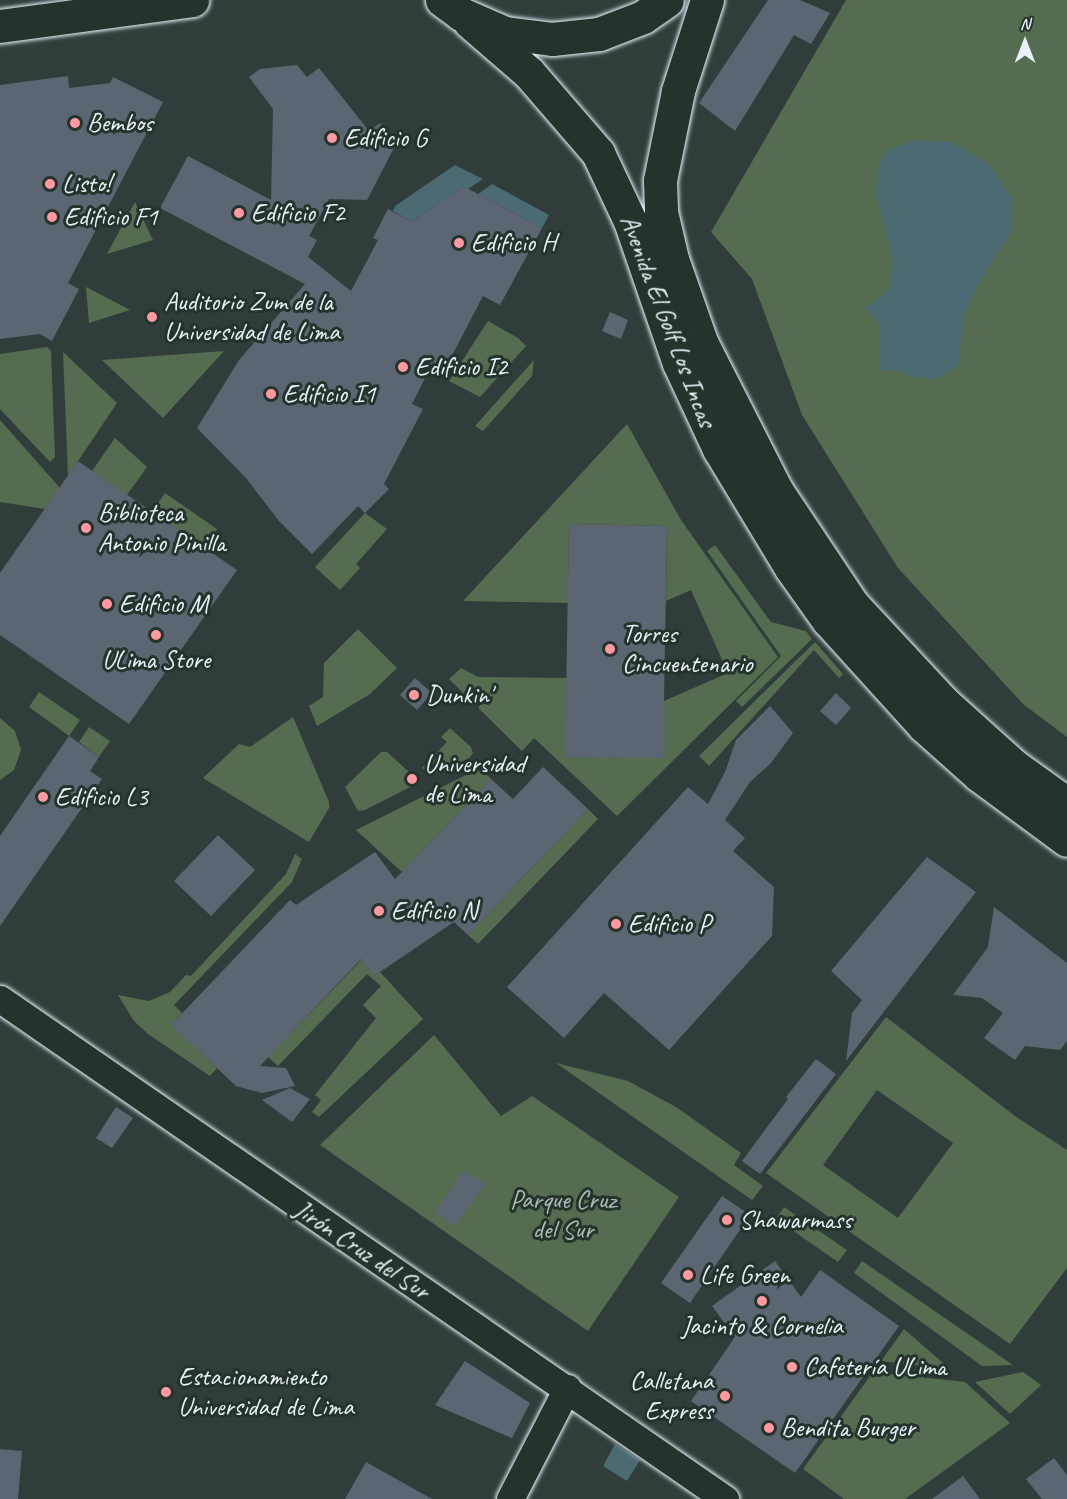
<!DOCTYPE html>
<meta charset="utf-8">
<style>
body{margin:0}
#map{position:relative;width:1067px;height:1499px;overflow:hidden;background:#313d3b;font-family:Caveat,sans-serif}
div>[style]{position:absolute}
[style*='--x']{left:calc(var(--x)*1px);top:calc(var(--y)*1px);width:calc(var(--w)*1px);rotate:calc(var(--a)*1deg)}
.green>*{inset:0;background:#566c50}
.water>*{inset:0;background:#4c6a72}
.building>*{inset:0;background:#5c6673}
.roads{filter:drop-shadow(0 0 2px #e8f1f8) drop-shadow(0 0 2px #e8f1f8)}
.street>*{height:27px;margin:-13.5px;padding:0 13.5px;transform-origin:13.5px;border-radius:13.5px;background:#26332d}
.secondary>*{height:33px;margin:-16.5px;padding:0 16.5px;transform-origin:16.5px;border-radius:16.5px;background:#26332d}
.primary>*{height:33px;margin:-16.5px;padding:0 16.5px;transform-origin:16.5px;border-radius:16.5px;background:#26332d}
.dots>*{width:16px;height:16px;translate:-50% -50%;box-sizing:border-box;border:3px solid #26332d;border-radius:50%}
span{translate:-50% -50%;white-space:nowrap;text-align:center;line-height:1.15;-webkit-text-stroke:6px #26332d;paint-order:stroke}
.poi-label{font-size:26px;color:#e8f1f8}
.left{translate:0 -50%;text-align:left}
.right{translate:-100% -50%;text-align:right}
.street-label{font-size:26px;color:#e8f1f8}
.park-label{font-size:26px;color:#aebcb5}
.north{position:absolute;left:995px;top:12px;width:60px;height:60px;-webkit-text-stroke:4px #26332d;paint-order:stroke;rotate:0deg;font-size:16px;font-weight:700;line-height:24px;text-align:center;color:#e8f1f8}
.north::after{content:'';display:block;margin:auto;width:21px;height:27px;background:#e8f1f8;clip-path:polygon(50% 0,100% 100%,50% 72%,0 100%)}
</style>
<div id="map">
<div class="green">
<i style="clip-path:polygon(846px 0,1067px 0,1067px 737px,1023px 704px,898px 568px,802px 415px,752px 279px,711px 232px)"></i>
<i style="clip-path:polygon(135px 202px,153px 240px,107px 254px)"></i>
<i style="clip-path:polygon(86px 287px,130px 310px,89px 323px)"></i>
<i style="clip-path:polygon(488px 321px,518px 338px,526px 346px,480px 397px,449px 381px)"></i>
<i style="clip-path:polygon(47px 347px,51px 351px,55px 457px,50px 462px,0 409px,0 354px)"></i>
<i style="clip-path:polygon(224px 351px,163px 418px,102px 360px)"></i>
<i style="clip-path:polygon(63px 352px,117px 403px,68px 476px)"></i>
<i style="clip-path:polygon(534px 360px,532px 376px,483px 431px,475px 426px)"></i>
<i style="clip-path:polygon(0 420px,60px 488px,45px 509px,0 502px)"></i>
<i style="clip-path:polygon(627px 424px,681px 520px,778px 657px,617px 816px,534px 738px,522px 751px,449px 679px,461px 668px,478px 677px,567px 678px,664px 701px,728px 673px,691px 590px,666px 601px,667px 526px,569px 524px,568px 603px,463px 601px)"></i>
<i style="clip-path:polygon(115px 438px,147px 467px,127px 495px,92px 471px)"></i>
<i style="clip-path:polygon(165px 493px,217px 529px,204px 548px,152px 512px)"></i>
<i style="clip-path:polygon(365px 513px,387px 529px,356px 564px,360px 568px,340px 590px,315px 567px)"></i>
<i style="clip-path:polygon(715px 545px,771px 622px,806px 631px,812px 639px,742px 707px,736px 701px,781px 656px,707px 551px)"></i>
<i style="clip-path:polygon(358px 629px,397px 668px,370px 694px,317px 726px,309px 706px,323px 697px,324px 663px)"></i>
<i style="clip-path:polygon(815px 642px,843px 674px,839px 678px,814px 650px,709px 766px,699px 756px)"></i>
<i style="clip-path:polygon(39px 692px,80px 720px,69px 736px,29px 707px)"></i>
<i style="clip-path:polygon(293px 717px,329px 802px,329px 808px,309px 842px,203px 778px,239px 744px,250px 747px)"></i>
<i style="clip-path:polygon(0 718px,15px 731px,21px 750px,14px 770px,0 780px)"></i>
<i style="clip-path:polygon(89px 727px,110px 741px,99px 757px,79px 742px)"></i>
<i style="clip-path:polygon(450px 728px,471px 747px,473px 753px,469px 758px,431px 776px,422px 768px,447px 742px,441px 737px)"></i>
<i style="clip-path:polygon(381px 752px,387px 752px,420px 782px,365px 810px,358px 811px,345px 787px)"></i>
<i style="clip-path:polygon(476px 770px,483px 771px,491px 779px,402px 872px,356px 830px)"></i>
<i style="clip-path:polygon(588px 809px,598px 819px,478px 944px,468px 935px)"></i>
<i style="clip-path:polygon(295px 854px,302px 859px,292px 882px,174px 1005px,182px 1013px,171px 1025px,217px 1068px,210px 1076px,148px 1034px,134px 1021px,118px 995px,149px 1001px,170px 992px,186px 975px,191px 976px,286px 874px)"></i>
<i style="clip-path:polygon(362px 959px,374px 976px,380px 972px,423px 1019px,319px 1117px,312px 1112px,321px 1100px,315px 1095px,376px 1018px,363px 1005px,381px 986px,367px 974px,278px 1066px,268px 1057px)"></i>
<i style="clip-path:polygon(evenodd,886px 1017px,1015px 1116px,1067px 1150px,1067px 1268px,1010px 1344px,766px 1173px,886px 1017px,877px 1090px,953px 1143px,898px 1218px,823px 1165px,877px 1090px)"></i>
<i style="clip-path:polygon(434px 1035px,501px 1116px,532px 1096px,679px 1197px,588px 1331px,320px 1145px)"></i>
<i style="clip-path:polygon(556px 1063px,628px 1081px,676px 1107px,741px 1153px,734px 1165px,763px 1186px,752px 1200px)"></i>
<i style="clip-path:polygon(784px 1207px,847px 1250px,838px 1262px,776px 1219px)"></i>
<i style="clip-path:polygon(862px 1261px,1013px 1365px,982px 1366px,854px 1273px)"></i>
<i style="clip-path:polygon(904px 1329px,950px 1369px,881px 1361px)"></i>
<i style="clip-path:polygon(873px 1372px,965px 1382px,1010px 1423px,905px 1499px,844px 1499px,803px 1469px)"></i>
<i style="clip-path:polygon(1023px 1372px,1041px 1385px,1010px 1414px,975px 1382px)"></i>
</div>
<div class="water">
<i style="clip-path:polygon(915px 140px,951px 142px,989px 164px,1013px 200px,1011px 233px,978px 284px,964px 317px,958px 366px,936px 379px,911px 377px,896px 370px,880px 370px,880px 324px,864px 308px,882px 297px,891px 286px,893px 259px,876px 195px,878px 167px,887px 151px)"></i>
<i style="clip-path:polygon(455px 165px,483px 179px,468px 189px,463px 186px,412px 222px,393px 211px,395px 206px)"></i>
<i style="clip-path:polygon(492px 184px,549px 215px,542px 228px,478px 194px)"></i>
<i style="clip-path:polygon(615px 1444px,640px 1460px,627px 1481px,603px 1466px)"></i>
</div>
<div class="building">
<i style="clip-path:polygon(768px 0,800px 0,830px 13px,811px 44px,794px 35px,735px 131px,699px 103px)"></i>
<i style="clip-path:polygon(297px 65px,307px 77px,319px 68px,369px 131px,380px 123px,396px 144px,367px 200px,329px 199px,309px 236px,317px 240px,308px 257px,351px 291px,378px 240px,373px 238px,388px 209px,412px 222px,463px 186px,542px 228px,500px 305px,483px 296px,445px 369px,433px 362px,412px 404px,423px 409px,384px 484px,389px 489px,365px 513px,358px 506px,312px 554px,279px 521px,246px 478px,197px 428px,239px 360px,305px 284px,160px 208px,188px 156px,271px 200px,273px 109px,249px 77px,260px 69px)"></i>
<i style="clip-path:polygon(68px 76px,69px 88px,110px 83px,113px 77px,163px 102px,68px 283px,79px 289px,52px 341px,40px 334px,0 339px,0 85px)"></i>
<i style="clip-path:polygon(610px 312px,628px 320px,621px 339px,602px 331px)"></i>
<i style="clip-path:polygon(78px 461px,237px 570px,129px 724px,0 635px,0 573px)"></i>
<i style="clip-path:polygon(569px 524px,667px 526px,663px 758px,565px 757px)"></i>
<i style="clip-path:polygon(415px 678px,432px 693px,417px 710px,400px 695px)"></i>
<i style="clip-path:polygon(836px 693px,851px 708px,836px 725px,820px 711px)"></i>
<i style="clip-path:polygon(770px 706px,793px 733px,771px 763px,750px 782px,725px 820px,745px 838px,733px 851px,774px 887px,772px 936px,669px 1050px,604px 993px,564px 1038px,507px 987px,688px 787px,708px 804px,725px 772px,736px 740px)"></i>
<i style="clip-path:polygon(69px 736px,99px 757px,90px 771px,102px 779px,0 926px,0 836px)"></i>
<i style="clip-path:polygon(543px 767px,588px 809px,468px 935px,454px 922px,374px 976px,361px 959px,260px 1066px,286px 1068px,295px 1086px,262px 1093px,236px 1086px,171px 1025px,290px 900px,296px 905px,375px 852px,395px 879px,491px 779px,513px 799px)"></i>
<i style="clip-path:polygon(218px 835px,255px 870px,211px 916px,174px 881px)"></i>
<i style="clip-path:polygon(927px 857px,976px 892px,846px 1061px,852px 1013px,862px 1000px,831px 971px)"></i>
<i style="clip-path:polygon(994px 907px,1067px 963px,1067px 1041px,1060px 1050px,1025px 1046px,1015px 1060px,984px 1038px,1003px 1013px,982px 998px,953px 995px,988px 947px)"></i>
<i style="clip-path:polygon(816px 1059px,836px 1074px,760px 1174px,742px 1161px,788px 1099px,786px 1097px)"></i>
<i style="clip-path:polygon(290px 1088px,310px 1099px,292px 1122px,262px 1100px)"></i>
<i style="clip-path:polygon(116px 1107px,133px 1118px,112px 1148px,96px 1138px)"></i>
<i style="clip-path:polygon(464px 1170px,485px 1184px,455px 1226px,435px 1213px)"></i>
<i style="clip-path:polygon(722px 1196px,750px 1215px,690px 1303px,661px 1283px)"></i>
<i style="clip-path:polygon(775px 1261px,801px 1297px,820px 1270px,899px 1326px,795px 1473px,691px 1401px,735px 1337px,712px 1306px)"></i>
<i style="clip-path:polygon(465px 1361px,530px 1403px,512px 1438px,435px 1405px)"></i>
<i style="clip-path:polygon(0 1449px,22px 1451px,18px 1499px,0 1499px)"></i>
<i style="clip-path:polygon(1054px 1458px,1067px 1475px,1067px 1499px,1042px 1499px,1026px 1479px)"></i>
<i style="clip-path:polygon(366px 1462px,432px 1499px,345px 1499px)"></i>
<i style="clip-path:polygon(963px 1476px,980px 1499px,932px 1499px)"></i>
</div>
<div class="roads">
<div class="street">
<i style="--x:0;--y:999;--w:881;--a:34.59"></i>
<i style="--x:510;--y:1499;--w:125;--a:-62.8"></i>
</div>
<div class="secondary">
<i style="--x:707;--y:0;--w:96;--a:107.7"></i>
<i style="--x:678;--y:91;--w:91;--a:101.4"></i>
<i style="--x:660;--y:180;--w:32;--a:88"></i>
<i style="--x:661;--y:212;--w:48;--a:76.8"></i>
<i style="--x:672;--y:259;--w:88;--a:70.7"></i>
<i style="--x:701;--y:342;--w:166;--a:63.1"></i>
<i style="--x:776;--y:490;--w:137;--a:56.3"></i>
<i style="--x:852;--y:604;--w:134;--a:47.1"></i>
<i style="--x:943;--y:702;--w:96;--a:42"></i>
<i style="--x:1014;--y:766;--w:65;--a:35.6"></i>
<i style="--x:470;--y:22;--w:78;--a:40.8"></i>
<i style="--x:529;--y:73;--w:106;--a:49.2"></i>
<i style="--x:598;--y:153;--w:75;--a:64.8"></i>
<i style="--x:630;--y:221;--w:150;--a:71"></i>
<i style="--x:679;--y:363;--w:95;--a:65.1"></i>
<i style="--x:719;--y:449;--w:139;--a:58.8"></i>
<i style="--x:791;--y:568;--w:64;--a:54.6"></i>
<i style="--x:828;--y:620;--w:143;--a:47.8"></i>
<i style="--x:924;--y:726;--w:74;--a:41.7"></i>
<i style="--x:979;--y:775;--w:109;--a:36.5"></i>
</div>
<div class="primary">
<i style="--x:442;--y:0;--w:24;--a:36"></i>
<i style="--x:461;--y:14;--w:48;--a:23.4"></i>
<i style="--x:505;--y:33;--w:47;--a:7.3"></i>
<i style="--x:552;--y:39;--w:47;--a:-6.1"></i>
<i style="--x:599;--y:34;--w:47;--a:-21.1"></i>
<i style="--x:643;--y:17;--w:29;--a:-35"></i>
<i style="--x:0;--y:26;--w:194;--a:-7.7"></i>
</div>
</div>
<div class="dots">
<i style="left:75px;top:123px;background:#ff9aa2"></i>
<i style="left:332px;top:138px;background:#ff9aa2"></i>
<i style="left:50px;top:184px;background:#ff9aa2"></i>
<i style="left:239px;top:213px;background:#ff9aa2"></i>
<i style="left:52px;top:217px;background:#ff9aa2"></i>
<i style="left:459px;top:243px;background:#ff9aa2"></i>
<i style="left:152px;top:317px;background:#ff9aa2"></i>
<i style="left:403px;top:367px;background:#ff9aa2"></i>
<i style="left:271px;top:394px;background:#ff9aa2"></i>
<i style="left:86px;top:528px;background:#ff9aa2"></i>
<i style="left:107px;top:604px;background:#ff9aa2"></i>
<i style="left:156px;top:635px;background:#ff9aa2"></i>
<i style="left:610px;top:649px;background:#ff9aa2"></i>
<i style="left:414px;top:695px;background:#ff9aa2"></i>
<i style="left:412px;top:779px;background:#ff9aa2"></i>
<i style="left:43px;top:797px;background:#ff9aa2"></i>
<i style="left:379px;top:911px;background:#ff9aa2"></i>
<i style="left:616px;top:924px;background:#ff9aa2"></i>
<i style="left:727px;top:1220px;background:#ff9aa2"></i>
<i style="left:688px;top:1275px;background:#ff9aa2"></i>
<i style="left:762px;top:1301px;background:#ff9aa2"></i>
<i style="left:792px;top:1367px;background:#ff9aa2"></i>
<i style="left:166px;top:1392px;background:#ff9aa2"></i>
<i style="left:725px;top:1396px;background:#ff9aa2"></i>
<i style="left:769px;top:1428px;background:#ff9aa2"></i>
</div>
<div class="poi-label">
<span class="left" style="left:87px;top:123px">Bembos</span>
<span class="left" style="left:344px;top:138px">Edificio G</span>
<span class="left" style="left:62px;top:184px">Listo!</span>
<span class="left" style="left:251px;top:213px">Edificio F2</span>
<span class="left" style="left:64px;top:217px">Edificio F1</span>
<span class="left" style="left:471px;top:243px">Edificio H</span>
<span class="left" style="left:164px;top:317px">Auditorio Zum de la<br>Universidad de Lima</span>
<span class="left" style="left:415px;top:367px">Edificio I2</span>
<span class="left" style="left:283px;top:394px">Edificio I1</span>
<span class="left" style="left:98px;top:528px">Biblioteca<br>Antonio Pinilla</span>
<span class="left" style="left:119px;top:604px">Edificio M</span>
<span class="left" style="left:622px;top:649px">Torres<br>Cincuentenario</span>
<span style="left:156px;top:660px">ULima Store</span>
<span class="left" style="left:426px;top:695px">Dunkin'</span>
<span class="left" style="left:424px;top:779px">Universidad<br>de Lima</span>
<span class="left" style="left:55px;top:797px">Edificio L3</span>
<span class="left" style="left:391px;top:911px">Edificio N</span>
<span class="left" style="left:628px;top:924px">Edificio P</span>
<span class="left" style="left:739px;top:1220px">Shawarmass</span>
<span class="left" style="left:700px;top:1275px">Life Green</span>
<span style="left:762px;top:1326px">Jacinto &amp; Cornelia</span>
<span class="left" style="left:804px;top:1367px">Cafetería ULima</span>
<span class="left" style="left:178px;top:1392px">Estacionamiento<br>Universidad de Lima</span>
<span class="right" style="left:713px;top:1396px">Calletana<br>Express</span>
<span class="left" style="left:781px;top:1428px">Bendita Burger</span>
</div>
<div class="street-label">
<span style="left:668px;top:321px;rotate:69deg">Avenida El Golf Los Incas</span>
<span style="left:362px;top:1250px;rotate:34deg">Jirón Cruz del Sur</span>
</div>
<div class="park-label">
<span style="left:563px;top:1215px">Parque Cruz<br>del Sur</span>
</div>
<div class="north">N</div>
</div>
